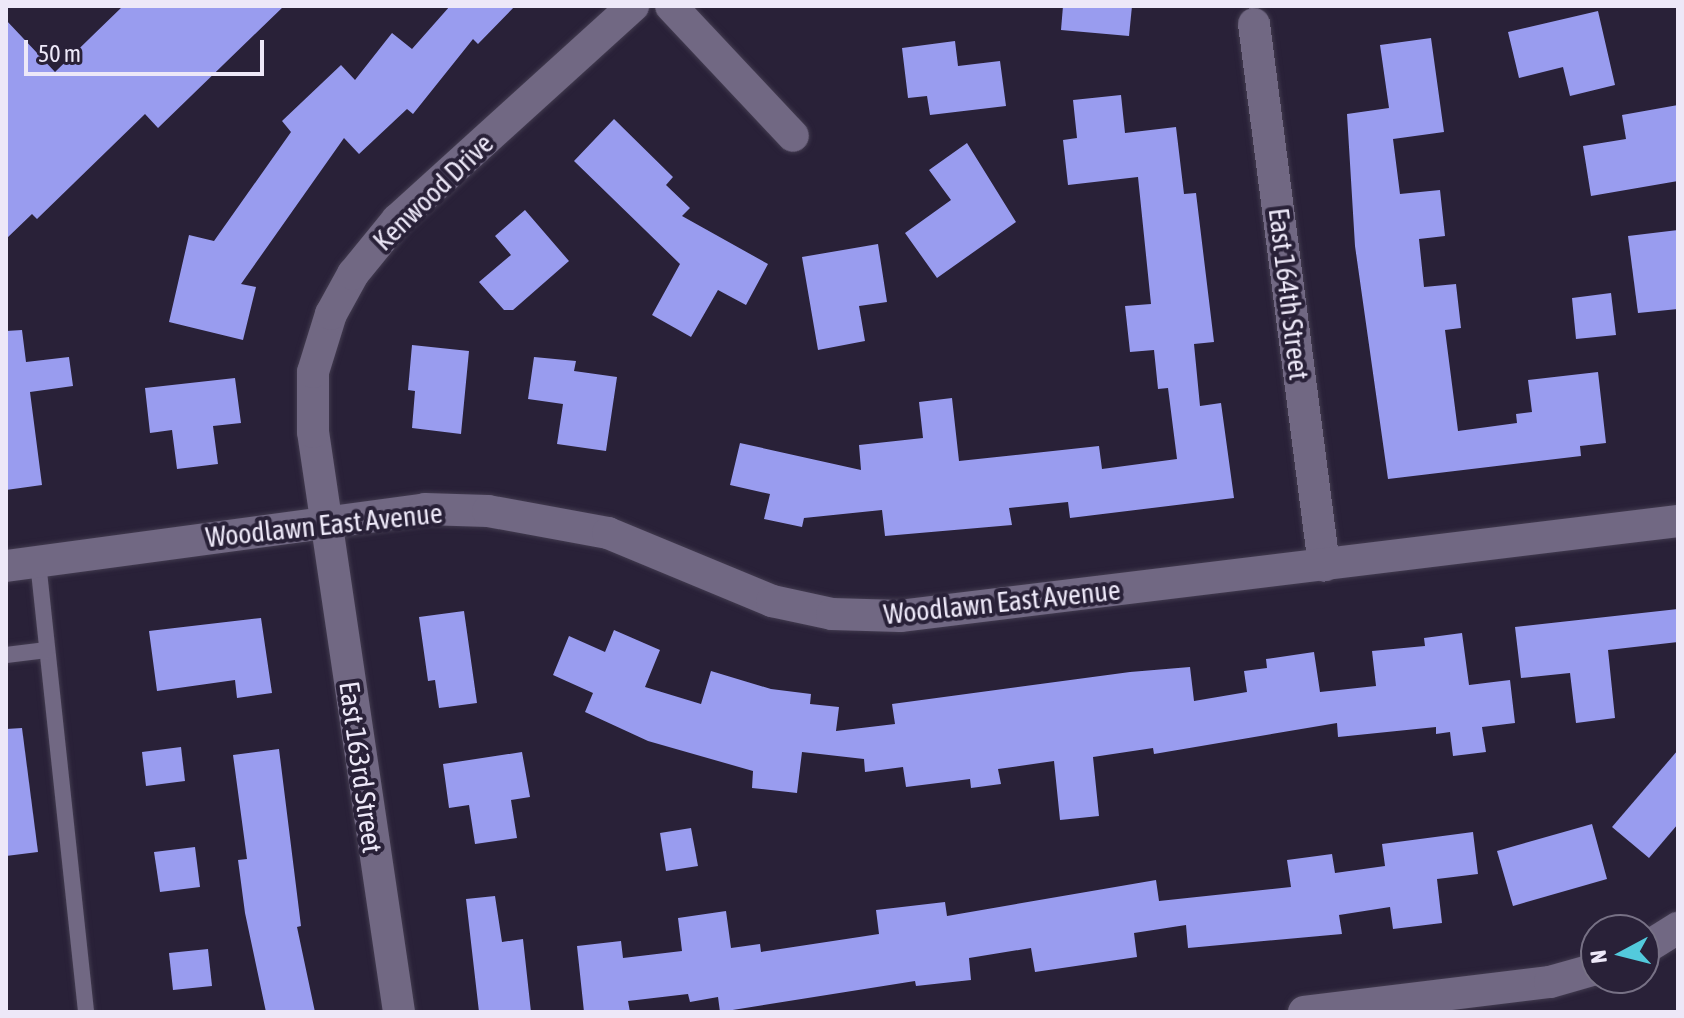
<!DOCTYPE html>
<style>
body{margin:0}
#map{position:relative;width:1684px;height:1018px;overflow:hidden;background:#292138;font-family:"Asap Condensed",sans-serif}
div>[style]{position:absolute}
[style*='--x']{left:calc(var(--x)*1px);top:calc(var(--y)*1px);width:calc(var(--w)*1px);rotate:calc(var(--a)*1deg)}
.building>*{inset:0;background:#999cef}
.roads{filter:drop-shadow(0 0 2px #423b4f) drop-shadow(0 0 2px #423b4f)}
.service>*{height:16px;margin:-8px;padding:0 8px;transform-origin:8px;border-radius:8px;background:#716883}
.minor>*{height:32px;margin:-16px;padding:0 16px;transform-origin:16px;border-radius:16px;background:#716883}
span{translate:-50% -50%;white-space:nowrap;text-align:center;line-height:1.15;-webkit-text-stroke:8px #292138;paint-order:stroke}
.street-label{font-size:28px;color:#ede8f8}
.frame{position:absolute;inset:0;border:8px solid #ede8f8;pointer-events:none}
.north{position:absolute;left:1580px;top:914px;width:80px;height:80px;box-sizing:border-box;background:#292138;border:2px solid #777185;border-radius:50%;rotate:263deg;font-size:22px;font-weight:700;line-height:32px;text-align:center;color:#ede8f8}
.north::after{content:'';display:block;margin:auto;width:28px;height:36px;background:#53cadc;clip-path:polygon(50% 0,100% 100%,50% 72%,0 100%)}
.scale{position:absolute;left:24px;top:40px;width:240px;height:36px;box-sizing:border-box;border:4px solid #ede8f8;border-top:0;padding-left:10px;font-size:24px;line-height:28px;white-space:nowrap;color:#ede8f8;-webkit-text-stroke:6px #292138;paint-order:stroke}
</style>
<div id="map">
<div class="building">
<i style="clip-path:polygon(123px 6px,284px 6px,158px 128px,145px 114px,37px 219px,32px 214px,6px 239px,6px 20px,55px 72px)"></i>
<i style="clip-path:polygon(450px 6px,515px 6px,478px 44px,473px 39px,413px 114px,407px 109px,359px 154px,344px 138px,241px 284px,256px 287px,243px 340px,169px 322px,189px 235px,214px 241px,291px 132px,282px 121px,341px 65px,355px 80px,392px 33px,412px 49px)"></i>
<i style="clip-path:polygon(1063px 6px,1132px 6px,1129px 36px,1061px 30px)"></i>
<i style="clip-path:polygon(1598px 11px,1615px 85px,1570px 96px,1563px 67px,1519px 78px,1508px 32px)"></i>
<i style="clip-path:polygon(1431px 38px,1444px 132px,1393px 139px,1400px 194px,1440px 190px,1445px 236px,1419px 239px,1424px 287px,1456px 284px,1461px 328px,1445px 330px,1458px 431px,1517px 423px,1516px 414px,1532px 412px,1528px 380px,1598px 372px,1606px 443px,1580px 446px,1581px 456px,1388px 479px,1355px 246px,1347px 114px,1389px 108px,1380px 45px)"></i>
<i style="clip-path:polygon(955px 41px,958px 66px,1000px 61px,1006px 106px,930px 115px,927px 96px,908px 98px,902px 48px)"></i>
<i style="clip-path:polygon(1121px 95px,1125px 133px,1176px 127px,1184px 194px,1196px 193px,1214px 342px,1194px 344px,1200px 406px,1221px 403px,1234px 498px,1070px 518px,1068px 502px,1009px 508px,1012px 525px,885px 536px,882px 510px,804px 518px,802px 527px,764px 519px,770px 494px,730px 485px,740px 443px,861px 470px,859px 445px,923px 438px,919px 402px,952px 398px,959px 461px,1099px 446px,1102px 469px,1177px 459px,1168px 388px,1158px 389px,1154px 350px,1130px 352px,1125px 306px,1151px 304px,1138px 177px,1068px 185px,1063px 140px,1077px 138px,1073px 100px)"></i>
<i style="clip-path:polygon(1678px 105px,1678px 181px,1591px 196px,1583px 146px,1626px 139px,1622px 115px)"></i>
<i style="clip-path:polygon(614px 119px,673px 177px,666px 185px,690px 208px,682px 216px,768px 264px,746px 305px,718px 290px,691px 337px,652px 315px,680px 264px,574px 161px)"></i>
<i style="clip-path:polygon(967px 143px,1016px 222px,937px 278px,905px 233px,951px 200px,929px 170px)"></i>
<i style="clip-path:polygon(525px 210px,569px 261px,513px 310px,504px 310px,479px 282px,511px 255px,495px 236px)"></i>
<i style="clip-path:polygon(1678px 230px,1678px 309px,1638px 313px,1628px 236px)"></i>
<i style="clip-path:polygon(878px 244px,887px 302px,859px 306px,865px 341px,818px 350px,802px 257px)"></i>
<i style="clip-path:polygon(1611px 293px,1616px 335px,1576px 339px,1572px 298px)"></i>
<i style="clip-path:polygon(22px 330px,26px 362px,69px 357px,73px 386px,30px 392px,42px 485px,6px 490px,6px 331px)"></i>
<i style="clip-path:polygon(412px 345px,469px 351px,461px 434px,412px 428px,415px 391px,408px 390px)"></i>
<i style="clip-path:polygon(534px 357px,576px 361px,574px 371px,617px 377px,606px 451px,557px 444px,563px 404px,528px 399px)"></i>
<i style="clip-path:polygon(235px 378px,241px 423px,213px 426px,218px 464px,177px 469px,172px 430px,150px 433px,145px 388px)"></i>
<i style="clip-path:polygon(1678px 609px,1678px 642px,1608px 650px,1615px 718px,1576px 723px,1570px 673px,1521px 678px,1515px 627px)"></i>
<i style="clip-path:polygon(464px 611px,477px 703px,439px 708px,435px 680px,428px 681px,419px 617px)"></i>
<i style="clip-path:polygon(261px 618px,272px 693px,237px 698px,235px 680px,157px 691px,149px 631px)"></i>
<i style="clip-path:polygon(614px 630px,660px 650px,645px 687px,701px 704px,711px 671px,771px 689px,811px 694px,810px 704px,839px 707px,836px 731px,895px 724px,892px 704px,1130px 672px,1190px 667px,1194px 701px,1247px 692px,1244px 671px,1267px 668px,1266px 659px,1314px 652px,1320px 692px,1376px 686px,1372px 651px,1425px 646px,1424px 638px,1462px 633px,1469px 685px,1510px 680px,1515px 723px,1482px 727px,1486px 752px,1453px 756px,1450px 732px,1436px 734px,1436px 727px,1338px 737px,1337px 723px,1154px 754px,1153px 748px,1093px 757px,1099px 816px,1060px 820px,1054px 761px,998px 769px,1001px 784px,971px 788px,970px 779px,906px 787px,903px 767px,865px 772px,864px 759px,802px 752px,797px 793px,752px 788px,753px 771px,648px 741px,585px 712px,593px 693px,553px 675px,569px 636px,605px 652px)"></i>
<i style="clip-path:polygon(22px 728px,38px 852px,6px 856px,6px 729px)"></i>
<i style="clip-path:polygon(181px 747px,185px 781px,146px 786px,142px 752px)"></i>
<i style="clip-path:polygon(279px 749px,301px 926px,297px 927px,315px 1012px,266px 1012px,245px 913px,238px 860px,247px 859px,233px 755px)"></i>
<i style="clip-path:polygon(1678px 750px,1678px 824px,1649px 858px,1612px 827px)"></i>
<i style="clip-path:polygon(522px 752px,530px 797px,511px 800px,517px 838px,475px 844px,469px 805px,449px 808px,443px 764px)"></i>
<i style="clip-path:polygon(1592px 824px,1607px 879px,1513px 906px,1497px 851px)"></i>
<i style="clip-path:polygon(691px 828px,698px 866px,666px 871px,660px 833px)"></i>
<i style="clip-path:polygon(1473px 832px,1478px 874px,1437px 879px,1442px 923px,1393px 929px,1390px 907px,1339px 915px,1342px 934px,1188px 948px,1186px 925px,1134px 933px,1137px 957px,1035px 972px,1031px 948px,969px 958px,971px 980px,916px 986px,915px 981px,720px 1012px,718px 997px,690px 1002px,688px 994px,628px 1001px,630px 1012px,584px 1012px,577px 946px,621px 941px,623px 958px,682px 951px,678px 918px,726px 911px,731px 948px,760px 944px,761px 952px,879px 934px,876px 910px,945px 902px,947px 916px,1156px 880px,1159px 901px,1291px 887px,1287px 860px,1332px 854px,1335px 873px,1385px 866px,1382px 844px)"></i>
<i style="clip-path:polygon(195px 847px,200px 887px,160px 892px,154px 852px)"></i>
<i style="clip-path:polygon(495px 896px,502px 942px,523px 939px,531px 1012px,479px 1012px,466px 899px)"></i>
<i style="clip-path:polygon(208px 949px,212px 986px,173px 990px,169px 953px)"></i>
</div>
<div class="roads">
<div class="service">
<i style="--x:38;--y:562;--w:453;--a:83.9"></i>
<i style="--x:6;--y:655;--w:41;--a:-7"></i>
</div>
<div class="minor">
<i style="--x:671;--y:6;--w:178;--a:46.8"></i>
<i style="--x:1254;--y:24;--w:546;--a:82.63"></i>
<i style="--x:6;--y:566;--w:423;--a:-7.7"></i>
<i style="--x:425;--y:509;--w:63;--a:1.8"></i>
<i style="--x:488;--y:511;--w:122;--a:10.4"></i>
<i style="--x:608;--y:533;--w:178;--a:22.5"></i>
<i style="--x:772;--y:601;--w:61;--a:12.2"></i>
<i style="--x:832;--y:614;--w:68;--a:1.7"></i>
<i style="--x:900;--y:616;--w:784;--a:-6.96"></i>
<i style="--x:1644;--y:949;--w:40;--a:-32"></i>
<i style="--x:399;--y:1012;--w:586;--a:-98.43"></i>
<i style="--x:313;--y:432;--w:60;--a:-90"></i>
<i style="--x:313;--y:372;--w:61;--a:-72.8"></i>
<i style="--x:331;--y:314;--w:46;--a:-61.2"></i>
<i style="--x:353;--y:274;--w:70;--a:-50.8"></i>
<i style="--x:397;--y:220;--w:319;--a:-42.2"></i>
<i style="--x:1304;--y:1012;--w:248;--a:-7"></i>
<i style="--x:1550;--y:982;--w:48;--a:-15.8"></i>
</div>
</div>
<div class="street-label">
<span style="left:433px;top:192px;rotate:-44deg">Kenwood Drive</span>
<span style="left:1289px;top:294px;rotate:83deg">East 164th Street</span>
<span style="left:324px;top:525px;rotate:-6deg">Woodlawn East Avenue</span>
<span style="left:1002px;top:602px;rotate:-6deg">Woodlawn East Avenue</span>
<span style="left:361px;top:767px;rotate:82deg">East 163rd Street</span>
</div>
<div class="frame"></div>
<div class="north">N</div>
<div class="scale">50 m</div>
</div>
